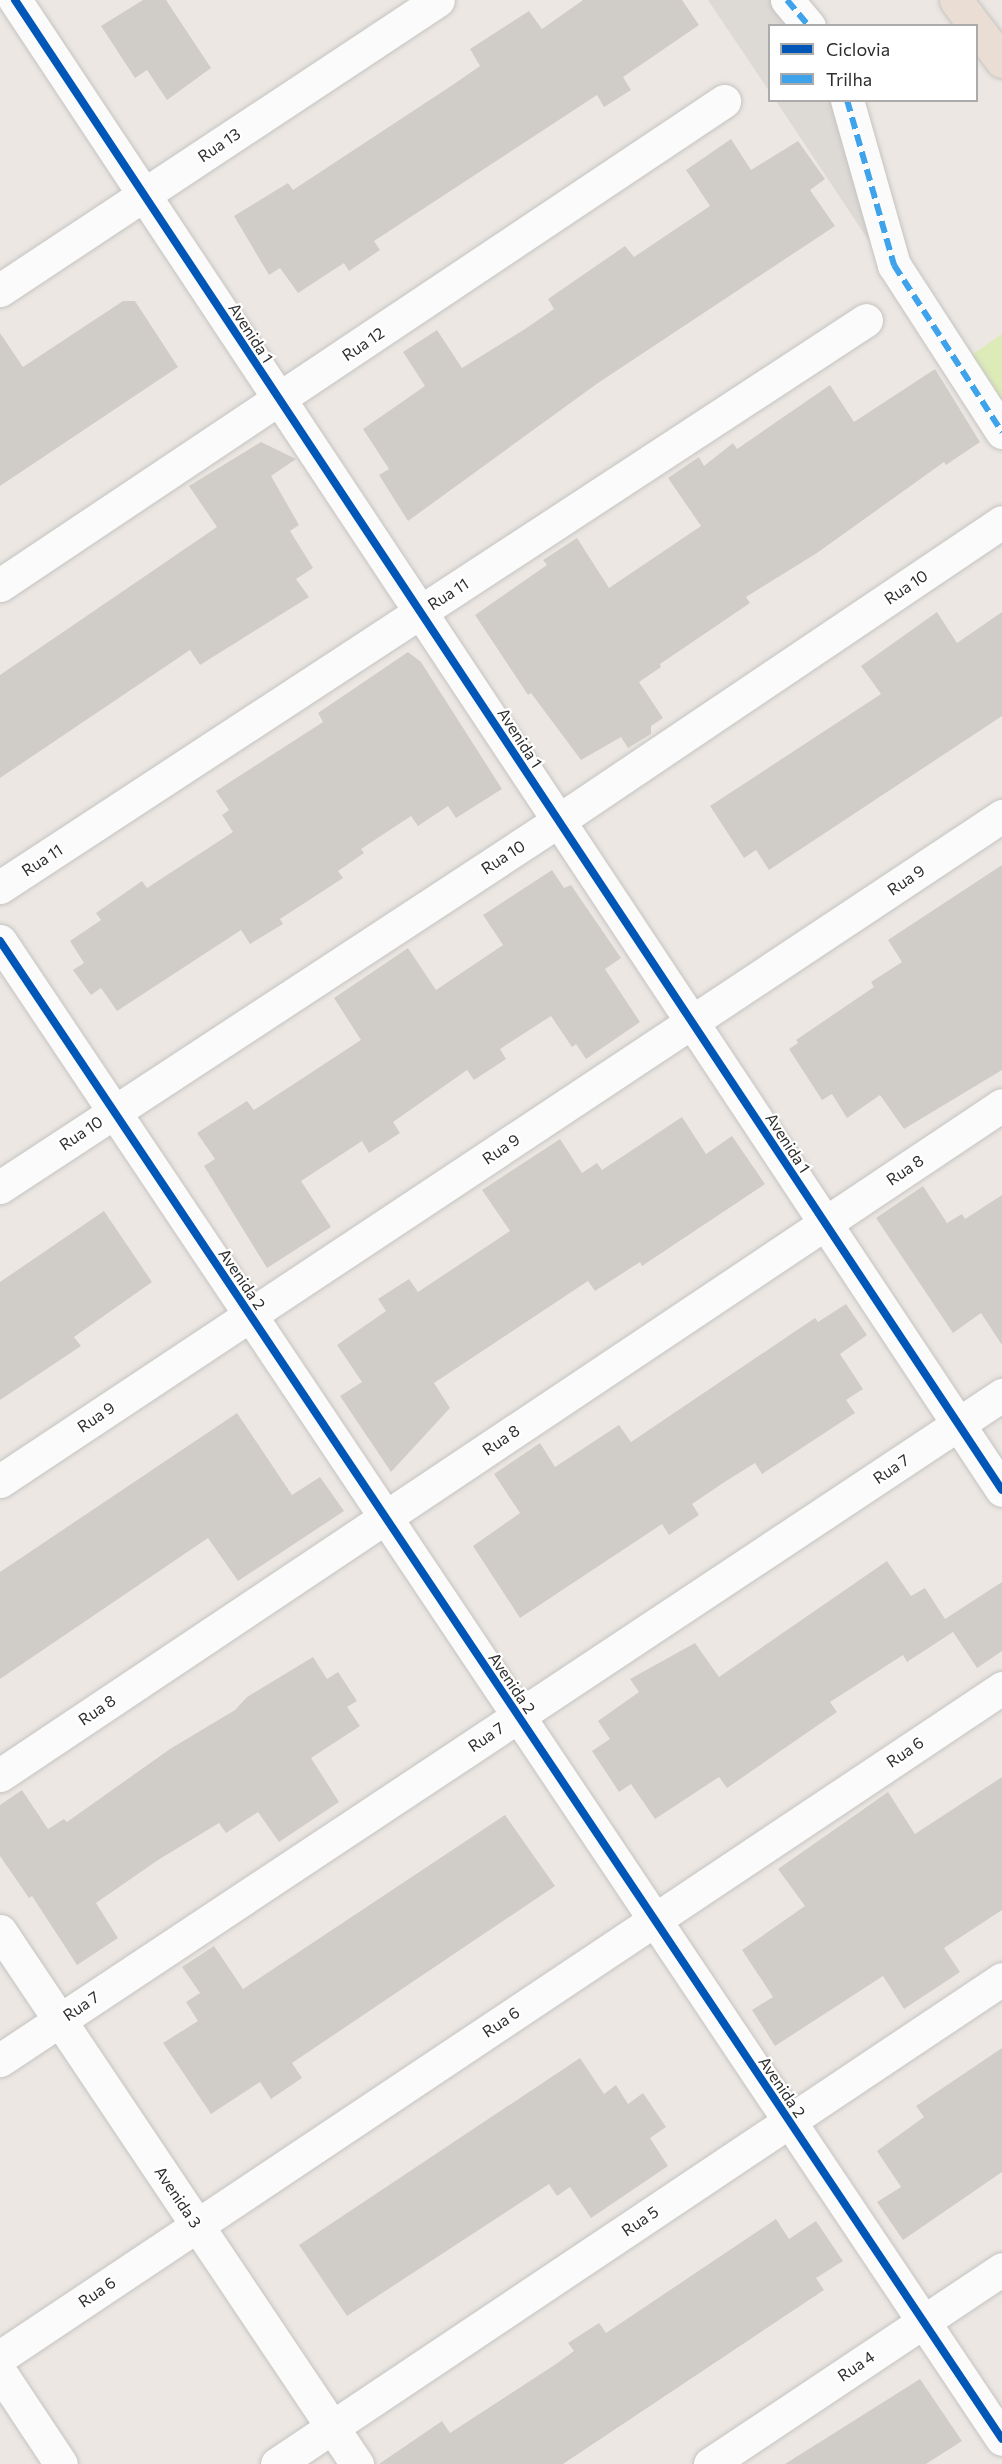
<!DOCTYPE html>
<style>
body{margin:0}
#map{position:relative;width:1002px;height:2464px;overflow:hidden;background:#ece7e2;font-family:Commissioner,sans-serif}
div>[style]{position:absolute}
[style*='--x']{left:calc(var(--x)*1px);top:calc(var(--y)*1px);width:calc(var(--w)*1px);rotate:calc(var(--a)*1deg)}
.pitch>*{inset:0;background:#dcebb8}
.plaza>*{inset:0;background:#ddd9d4}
.building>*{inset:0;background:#d0cdc9}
.roads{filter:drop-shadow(0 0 2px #c5c4c3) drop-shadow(0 0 2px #c5c4c3)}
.minor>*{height:33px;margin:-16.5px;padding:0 16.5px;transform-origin:16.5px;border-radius:16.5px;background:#fcfbfb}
.highway>*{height:33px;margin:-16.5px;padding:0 16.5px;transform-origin:16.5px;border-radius:16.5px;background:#eaddd4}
.quiet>*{height:6px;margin-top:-3px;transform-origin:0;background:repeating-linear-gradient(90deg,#3ea3eb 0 12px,transparent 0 18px)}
.cycleway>*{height:8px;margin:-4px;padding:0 4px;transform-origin:4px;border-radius:4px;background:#0057b8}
span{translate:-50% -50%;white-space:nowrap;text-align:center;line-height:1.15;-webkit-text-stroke:4.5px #fff;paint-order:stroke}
.street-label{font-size:16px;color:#2d2d2d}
.legend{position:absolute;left:768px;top:24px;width:210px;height:78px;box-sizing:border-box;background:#fff;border:2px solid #ababab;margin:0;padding:8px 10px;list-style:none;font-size:18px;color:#2d2d2d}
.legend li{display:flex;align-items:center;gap:12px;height:30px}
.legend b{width:30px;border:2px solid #ababab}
</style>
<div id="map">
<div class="pitch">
<i style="clip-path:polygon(1002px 334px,1002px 412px,966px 359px)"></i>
</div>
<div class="plaza">
<i style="clip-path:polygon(708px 0,787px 0,809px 25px,770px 26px,769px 91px)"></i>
<i style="clip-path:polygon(776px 101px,847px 101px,881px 259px)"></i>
</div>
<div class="building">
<i style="clip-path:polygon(143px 0,166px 0,211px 68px,167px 100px,147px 70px,135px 78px,101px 26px)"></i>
<i style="clip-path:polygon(583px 0,682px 0,699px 25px,623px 77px,631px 90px,604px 107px,597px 95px,374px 241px,380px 250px,349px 271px,344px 263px,298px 293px,280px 268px,269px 275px,234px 216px,288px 183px,293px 190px,451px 86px,480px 66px,470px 49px,529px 11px,542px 29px)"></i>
<i style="clip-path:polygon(731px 139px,751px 170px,798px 141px,825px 179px,810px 190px,835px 226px,598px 383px,408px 521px,379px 475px,389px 469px,363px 429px,425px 386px,403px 352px,437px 330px,462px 368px,525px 329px,554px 309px,548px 299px,625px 246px,634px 257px,710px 206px,686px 170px)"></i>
<i style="clip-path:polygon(123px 301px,135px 301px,178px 367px,0 486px,0 333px,23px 367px)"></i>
<i style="clip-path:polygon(935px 369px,980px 442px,946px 465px,944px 462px,817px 553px,746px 597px,750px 603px,660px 664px,661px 667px,639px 682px,663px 718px,651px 726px,651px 734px,628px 748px,621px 737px,581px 760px,531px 693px,528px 695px,475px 615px,547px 565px,543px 560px,577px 538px,609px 588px,701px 526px,668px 478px,699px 457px,704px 466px,733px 443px,737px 449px,830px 385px,854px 422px)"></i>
<i style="clip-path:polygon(261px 442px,296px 459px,271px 476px,299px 525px,290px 531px,313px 568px,296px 579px,309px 597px,200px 665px,190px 650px,0 778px,0 675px,217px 527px,189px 486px)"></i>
<i style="clip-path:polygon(937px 612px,957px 643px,1002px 612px,1002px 716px,769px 870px,756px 850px,744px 858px,710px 806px,881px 694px,861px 666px)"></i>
<i style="clip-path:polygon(408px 652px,421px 662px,502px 789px,456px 818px,448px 806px,418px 826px,411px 816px,361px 849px,364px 853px,338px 871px,343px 878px,280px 919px,283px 924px,250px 944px,241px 930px,117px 1011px,101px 988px,91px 995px,73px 970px,84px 963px,70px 941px,101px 920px,96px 913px,142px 881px,147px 888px,233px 832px,222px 815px,229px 810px,216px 791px,323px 722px,318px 713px)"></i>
<i style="clip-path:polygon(1002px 865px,1002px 1070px,904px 1129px,880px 1095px,847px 1118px,832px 1094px,822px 1100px,789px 1049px,798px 1043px,796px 1040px,874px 987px,871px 982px,902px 962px,888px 940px)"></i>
<i style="clip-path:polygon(552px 870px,564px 888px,571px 885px,621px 958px,605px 969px,640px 1022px,586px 1059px,576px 1044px,572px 1047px,551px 1016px,500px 1049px,506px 1059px,474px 1080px,467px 1070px,393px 1122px,400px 1133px,369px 1153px,362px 1141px,301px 1181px,331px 1227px,267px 1268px,204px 1166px,215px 1159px,197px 1133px,247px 1101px,254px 1110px,361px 1040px,334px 998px,408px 948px,436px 990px,503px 945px,483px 915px)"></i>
<i style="clip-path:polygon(682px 1117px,706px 1154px,732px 1136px,765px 1184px,642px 1266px,640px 1262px,595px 1291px,588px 1281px,434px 1383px,450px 1408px,391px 1472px,340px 1396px,362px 1382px,337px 1345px,386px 1311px,378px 1299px,409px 1279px,418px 1292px,510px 1231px,482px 1190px,560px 1139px,582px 1173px,597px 1163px,602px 1170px)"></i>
<i style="clip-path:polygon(923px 1186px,947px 1223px,962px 1214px,965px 1219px,1002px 1195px,1002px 1345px,981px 1313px,953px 1333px,876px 1218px)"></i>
<i style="clip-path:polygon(104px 1211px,152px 1282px,74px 1337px,81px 1346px,0 1400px,0 1282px)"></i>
<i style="clip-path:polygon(846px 1304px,867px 1335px,840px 1354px,863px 1389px,846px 1400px,855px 1413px,762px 1474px,755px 1463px,723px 1483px,692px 1504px,699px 1515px,669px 1535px,662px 1524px,520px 1618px,473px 1546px,520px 1513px,494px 1474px,540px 1443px,555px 1467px,619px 1425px,631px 1442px,815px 1318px,818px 1322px)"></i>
<i style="clip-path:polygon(237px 1413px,292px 1495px,320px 1477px,344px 1511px,238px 1581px,208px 1538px,0 1679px,0 1572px)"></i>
<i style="clip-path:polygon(887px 1561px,911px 1596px,925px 1588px,945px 1619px,1002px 1582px,1002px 1651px,977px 1668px,953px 1632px,907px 1662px,903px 1655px,830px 1702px,837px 1712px,727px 1788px,719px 1777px,655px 1819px,631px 1784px,619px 1792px,592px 1751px,610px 1739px,598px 1721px,639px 1692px,630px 1679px,695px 1643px,719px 1677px)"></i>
<i style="clip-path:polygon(313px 1657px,327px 1679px,338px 1672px,357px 1701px,347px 1707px,360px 1726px,311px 1758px,339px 1802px,279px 1842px,258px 1812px,226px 1833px,219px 1823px,158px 1860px,96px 1903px,118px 1938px,77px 1965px,32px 1896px,29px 1898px,0 1856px,0 1805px,22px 1790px,48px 1829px,64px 1819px,67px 1822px,170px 1749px,235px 1710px,247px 1697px)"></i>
<i style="clip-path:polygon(1002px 1777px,1002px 1910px,944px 1948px,960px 1972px,904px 2009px,883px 1976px,775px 2046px,752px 2010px,773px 1997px,742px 1950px,805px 1906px,778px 1869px,888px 1792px,915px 1834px)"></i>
<i style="clip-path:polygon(505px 1815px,555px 1886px,292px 2063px,302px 2078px,271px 2099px,260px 2082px,211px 2114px,163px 2043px,198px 2021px,186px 2002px,200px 1993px,182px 1967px,214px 1946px,243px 1989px)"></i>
<i style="clip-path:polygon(1002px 2048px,1002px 2172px,903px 2240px,877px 2202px,901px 2187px,877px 2151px,924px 2117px,916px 2106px)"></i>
<i style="clip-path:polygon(580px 2058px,604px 2094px,616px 2085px,628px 2104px,643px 2093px,666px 2127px,650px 2138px,668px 2166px,591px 2218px,570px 2187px,557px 2196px,549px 2184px,347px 2316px,299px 2245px)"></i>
<i style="clip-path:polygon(776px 2219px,789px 2239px,816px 2221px,843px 2261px,816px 2278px,824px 2290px,563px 2464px,379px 2464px,442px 2421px,450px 2433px,556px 2364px,574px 2351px,568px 2343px,599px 2323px,606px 2333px)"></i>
<i style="clip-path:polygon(920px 2379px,962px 2441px,926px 2464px,785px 2464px)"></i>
</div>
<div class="roads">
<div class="minor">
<i style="--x:15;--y:0;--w:1787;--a:56.48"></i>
<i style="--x:787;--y:0;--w:34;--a:50"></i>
<i style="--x:847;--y:100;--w:172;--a:74.1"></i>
<i style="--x:894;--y:265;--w:199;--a:57.1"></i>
<i style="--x:0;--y:290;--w:525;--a:-33.51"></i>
<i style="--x:0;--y:585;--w:871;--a:-33.76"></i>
<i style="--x:0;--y:887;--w:1035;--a:-33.21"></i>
<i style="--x:0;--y:941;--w:1802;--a:56.22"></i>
<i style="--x:0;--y:1187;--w:667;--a:-33.26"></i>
<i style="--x:558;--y:821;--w:535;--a:-33.96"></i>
<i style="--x:0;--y:1481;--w:1203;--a:-33.57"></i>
<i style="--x:0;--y:1775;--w:1205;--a:-33.77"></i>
<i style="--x:0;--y:1931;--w:642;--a:56.19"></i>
<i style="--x:0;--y:2060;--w:1203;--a:-33.57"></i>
<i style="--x:0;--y:2357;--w:1205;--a:-33.73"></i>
<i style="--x:0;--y:2372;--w:110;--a:56.5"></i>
<i style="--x:277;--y:2464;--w:872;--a:-33.78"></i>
<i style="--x:710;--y:2464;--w:351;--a:-33.7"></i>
</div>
<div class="highway">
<i style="--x:956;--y:0;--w:32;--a:54"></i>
<i style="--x:976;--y:27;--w:43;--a:52.6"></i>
</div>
</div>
<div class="quiet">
<i style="--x:787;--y:0;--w:34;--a:50"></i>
<i style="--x:847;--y:100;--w:172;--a:74.1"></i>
<i style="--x:894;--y:265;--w:199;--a:57.1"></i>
</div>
<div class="cycleway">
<i style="--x:15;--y:0;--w:1787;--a:56.48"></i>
<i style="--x:0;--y:941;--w:1802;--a:56.22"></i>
</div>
<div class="street-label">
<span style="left:219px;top:145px;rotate:-34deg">Rua 13</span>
<span style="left:251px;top:333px;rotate:57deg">Avenida 1</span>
<span style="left:363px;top:344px;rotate:-34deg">Rua 12</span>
<span style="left:906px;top:587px;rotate:-34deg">Rua 10</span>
<span style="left:448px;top:594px;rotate:-33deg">Rua 11</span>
<span style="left:520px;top:738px;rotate:57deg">Avenida 1</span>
<span style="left:503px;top:857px;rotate:-33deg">Rua 10</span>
<span style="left:42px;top:860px;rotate:-33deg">Rua 11</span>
<span style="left:906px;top:880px;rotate:-34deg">Rua 9</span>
<span style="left:81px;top:1133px;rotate:-34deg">Rua 10</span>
<span style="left:788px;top:1143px;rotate:57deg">Avenida 1</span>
<span style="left:501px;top:1149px;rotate:-34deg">Rua 9</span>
<span style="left:905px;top:1170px;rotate:-34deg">Rua 8</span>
<span style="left:242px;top:1279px;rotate:56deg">Avenida 2</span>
<span style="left:96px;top:1417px;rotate:-34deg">Rua 9</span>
<span style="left:501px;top:1440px;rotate:-34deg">Rua 8</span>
<span style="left:891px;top:1469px;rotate:-34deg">Rua 7</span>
<span style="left:512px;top:1683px;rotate:56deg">Avenida 2</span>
<span style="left:97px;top:1710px;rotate:-34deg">Rua 8</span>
<span style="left:486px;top:1737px;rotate:-34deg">Rua 7</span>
<span style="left:905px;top:1752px;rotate:-34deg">Rua 6</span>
<span style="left:81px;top:2006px;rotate:-34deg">Rua 7</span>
<span style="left:501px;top:2022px;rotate:-34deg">Rua 6</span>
<span style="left:782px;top:2087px;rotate:56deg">Avenida 2</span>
<span style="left:178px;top:2197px;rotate:56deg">Avenida 3</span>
<span style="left:640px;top:2221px;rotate:-34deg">Rua 5</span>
<span style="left:97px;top:2292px;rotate:-34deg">Rua 6</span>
<span style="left:856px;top:2366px;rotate:-34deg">Rua 4</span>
</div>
<ul class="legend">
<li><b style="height:8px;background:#0057b8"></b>Ciclovia</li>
<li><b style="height:8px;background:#3ea3eb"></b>Trilha</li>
</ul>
</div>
